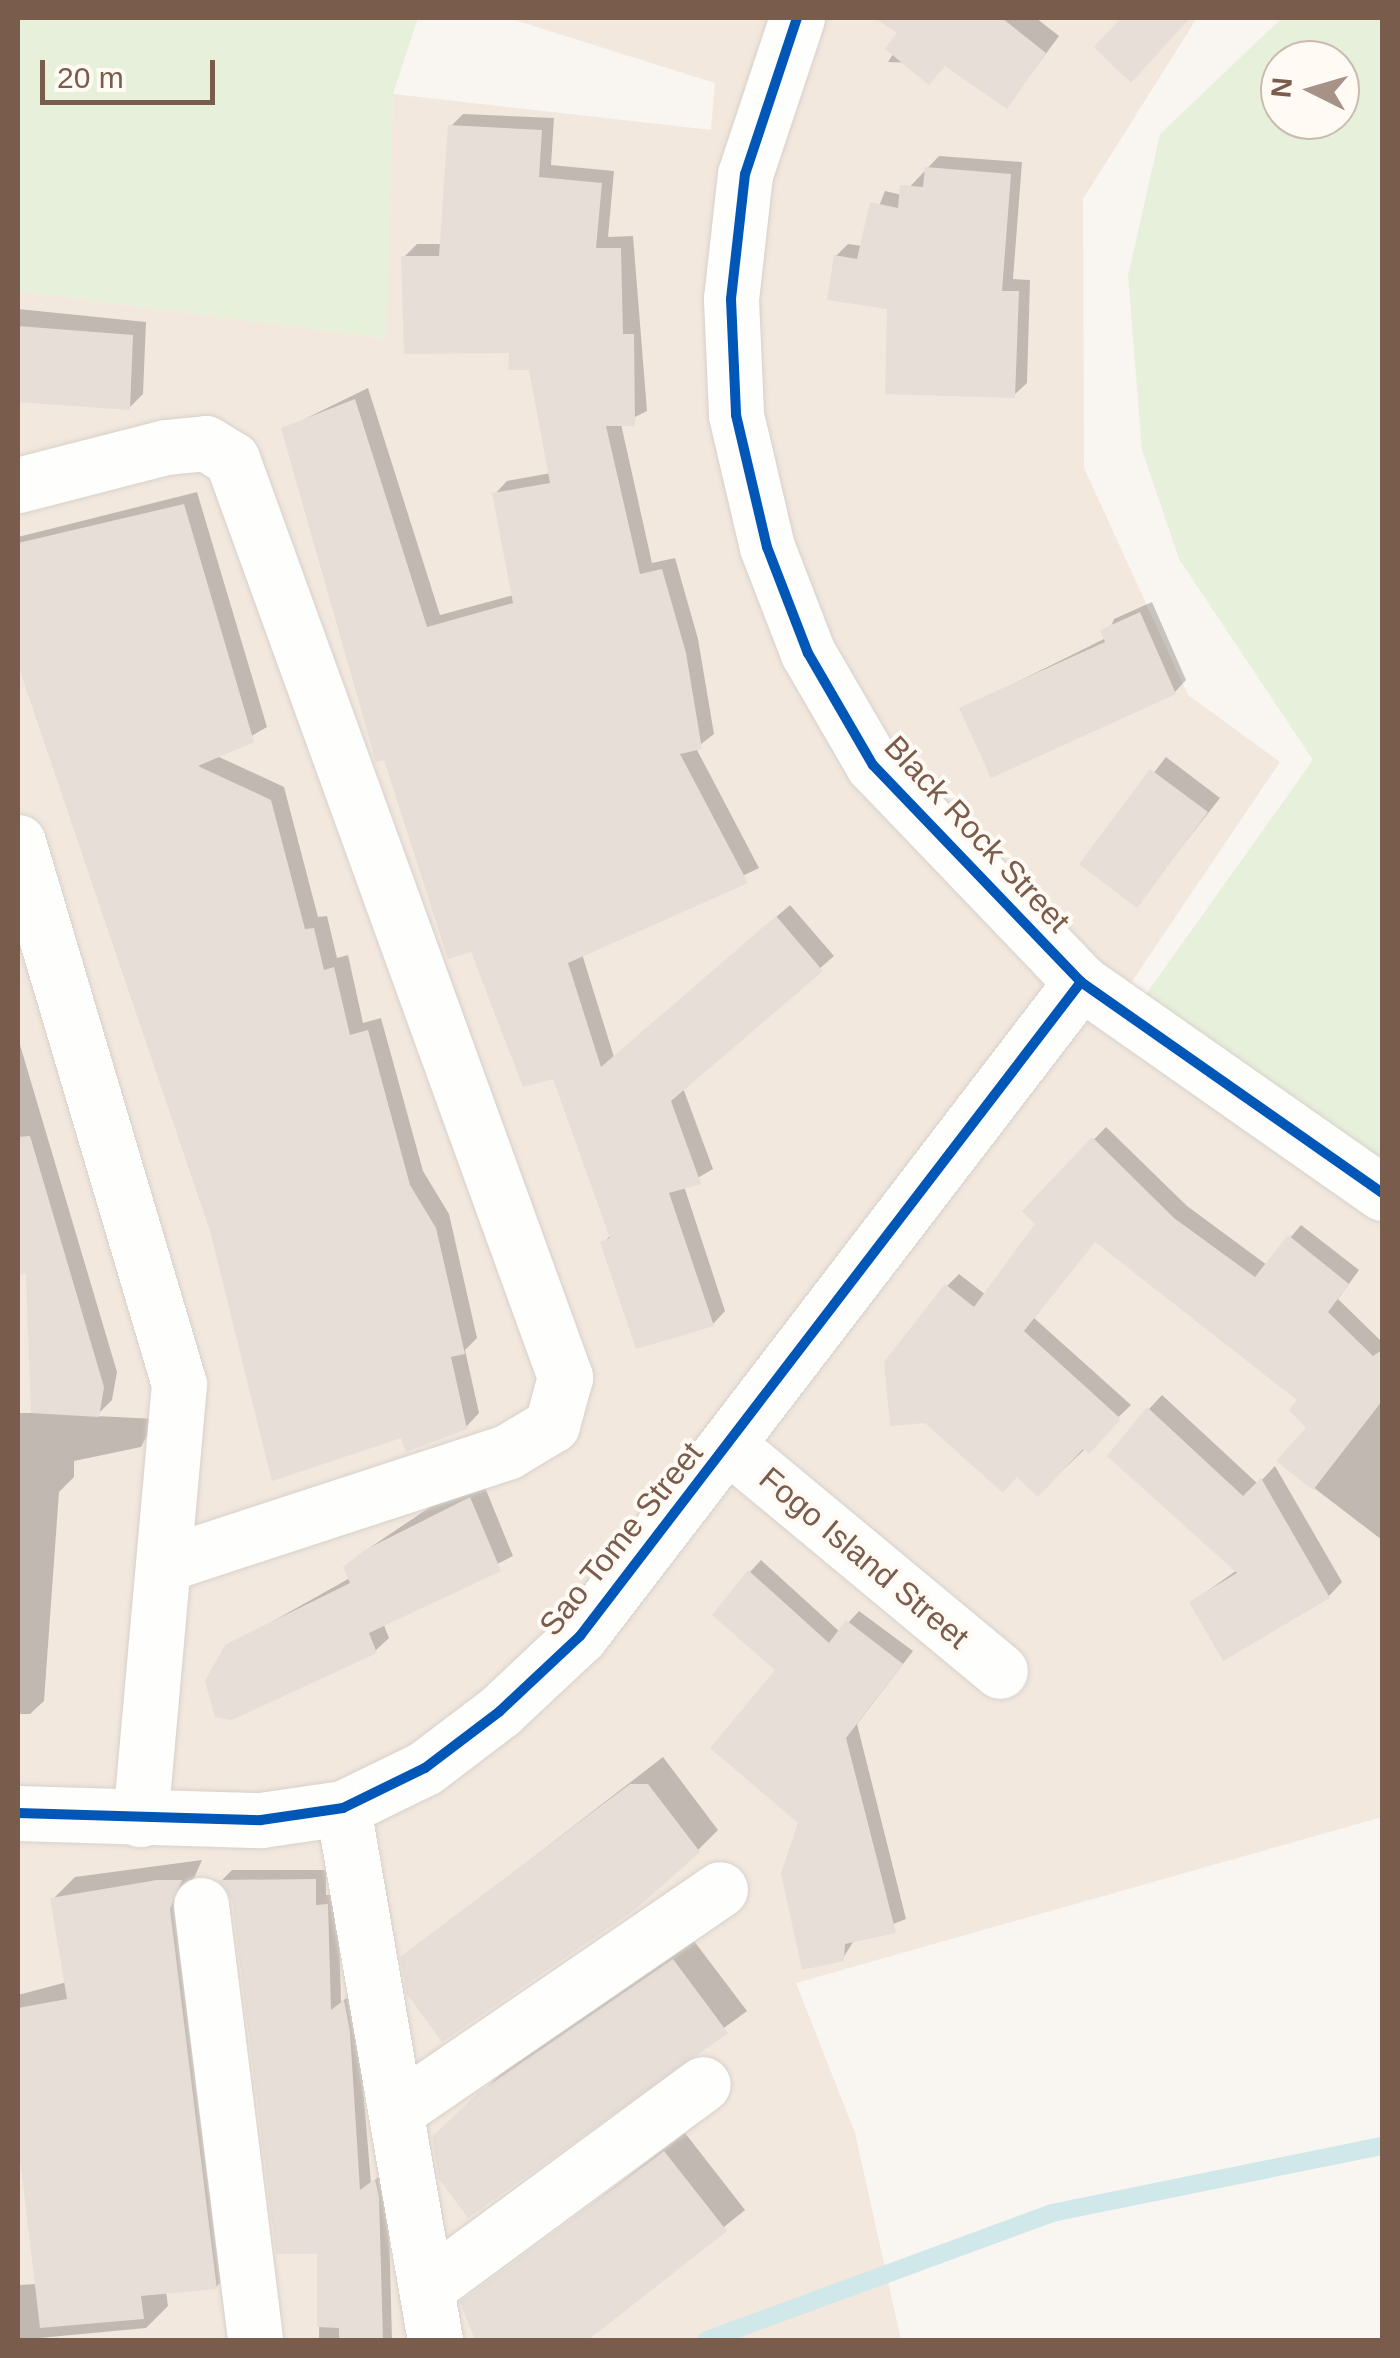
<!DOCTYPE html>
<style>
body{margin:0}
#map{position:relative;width:1400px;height:2358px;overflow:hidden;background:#f9f5f0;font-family:Arial,sans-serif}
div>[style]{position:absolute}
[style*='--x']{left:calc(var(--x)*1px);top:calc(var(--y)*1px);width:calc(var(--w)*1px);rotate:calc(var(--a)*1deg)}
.residential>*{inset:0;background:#f2e8de}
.green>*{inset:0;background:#e7f0db}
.shadow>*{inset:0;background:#0003}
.stream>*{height:18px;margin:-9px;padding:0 9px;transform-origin:9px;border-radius:9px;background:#d0e8ea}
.building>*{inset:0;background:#e6ded7}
.roads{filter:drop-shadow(0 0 2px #d7d1cb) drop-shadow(0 0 2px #d7d1cb)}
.minor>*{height:55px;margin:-27.5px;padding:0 27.5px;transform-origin:27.5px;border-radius:27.5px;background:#fefefd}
.cycleway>*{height:10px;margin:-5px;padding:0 5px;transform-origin:5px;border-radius:5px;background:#0057b8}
span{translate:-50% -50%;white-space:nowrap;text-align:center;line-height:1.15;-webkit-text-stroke:8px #fffaf3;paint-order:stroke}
.street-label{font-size:32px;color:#7a5c4d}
.frame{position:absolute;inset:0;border:20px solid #7a5c4d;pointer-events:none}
.north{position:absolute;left:1260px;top:40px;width:100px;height:100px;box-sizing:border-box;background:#fffaf3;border:2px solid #cabbb1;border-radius:50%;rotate:275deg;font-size:28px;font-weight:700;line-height:40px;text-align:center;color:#7a5c4d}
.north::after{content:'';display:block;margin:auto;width:35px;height:45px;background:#a69286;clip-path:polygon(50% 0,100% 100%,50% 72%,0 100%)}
.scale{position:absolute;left:40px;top:60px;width:175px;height:45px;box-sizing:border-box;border:5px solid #7a5c4d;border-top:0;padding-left:12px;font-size:30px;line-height:35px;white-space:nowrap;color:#7a5c4d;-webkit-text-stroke:8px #fffaf3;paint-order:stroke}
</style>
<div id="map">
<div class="residential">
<i style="clip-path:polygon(508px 18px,1197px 18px,1083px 199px,1084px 468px,1188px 695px,1280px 762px,1114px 1008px,1382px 1193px,1382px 1817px,796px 1983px,855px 2133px,901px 2340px,18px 2340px,18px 291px,385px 338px,393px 94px,711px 130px,715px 83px)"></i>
</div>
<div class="green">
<i style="clip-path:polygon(18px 18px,418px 18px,393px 94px,386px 338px,18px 291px)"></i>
<i style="clip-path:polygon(evenodd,1282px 18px,1382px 18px,1382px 1193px,1129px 1018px,1313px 760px,1179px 559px,1142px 450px,1128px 276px,1160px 134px,1282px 18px,1280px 60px,1340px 60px,1340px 120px,1280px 120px,1280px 60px)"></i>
</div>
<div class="shadow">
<i style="clip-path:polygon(916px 18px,1036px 18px,1059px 36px,1007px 106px,946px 64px,888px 62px)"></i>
<i style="clip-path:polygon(463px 114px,554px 118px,551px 165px,614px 171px,608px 237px,633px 236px,647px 411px,621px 424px,652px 563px,675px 558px,698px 639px,714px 734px,696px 748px,759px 868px,582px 954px,614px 1057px,790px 905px,834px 956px,683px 1088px,713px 1169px,684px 1186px,725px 1311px,713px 1324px,603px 1243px,612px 1234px,555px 1076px,284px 429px,368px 388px,440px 615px,514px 595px,495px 494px,507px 481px,551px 473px,531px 367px,404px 257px,417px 244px,443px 244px,450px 127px)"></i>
<i style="clip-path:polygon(939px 156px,1022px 162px,1013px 279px,1030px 280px,1027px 383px,1014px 395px,836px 256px,848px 244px,863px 246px,885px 191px,902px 195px)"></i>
<i style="clip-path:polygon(18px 309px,146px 322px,143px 394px,129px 408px,18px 396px)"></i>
<i style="clip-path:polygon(197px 492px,267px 727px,217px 756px,284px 787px,318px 917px,327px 916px,337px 958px,348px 955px,363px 1023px,381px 1018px,423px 1171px,449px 1214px,477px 1338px,465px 1350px,479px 1413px,466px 1427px,403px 1435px,212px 1230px,18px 638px,18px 537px)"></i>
<i style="clip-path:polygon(1152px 602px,1186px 680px,1175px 692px,962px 709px,1106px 638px,1114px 619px)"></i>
<i style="clip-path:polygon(1166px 757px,1220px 798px,1137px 904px,1083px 864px)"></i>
<i style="clip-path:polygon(18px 1038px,117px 1372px,112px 1400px,96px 1416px,156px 1419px,141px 1447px,74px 1461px,74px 1477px,59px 1492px,44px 1701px,30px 1714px,18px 1714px,18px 1413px,34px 1413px,29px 1270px,18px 1273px)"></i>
<i style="clip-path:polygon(1106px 1127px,1187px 1206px,1267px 1265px,1301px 1225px,1359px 1270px,1338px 1299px,1382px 1342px,1382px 1540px,1279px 1461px,1310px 1428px,1300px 1400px,1096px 1240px,1034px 1318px,1131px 1405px,1038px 1494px,947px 1286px,959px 1274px,986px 1295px,1038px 1224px,1025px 1211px)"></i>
<i style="clip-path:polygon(1162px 1395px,1258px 1484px,1275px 1466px,1342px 1582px,1329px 1596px,1192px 1602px,1237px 1570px,1149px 1409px)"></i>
<i style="clip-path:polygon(484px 1485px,513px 1556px,383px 1623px,389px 1638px,375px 1651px,227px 1647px,350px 1578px,359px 1555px,442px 1499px)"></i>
<i style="clip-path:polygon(761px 1560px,840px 1632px,859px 1611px,913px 1651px,857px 1724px,906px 1919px,855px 1939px,843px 1958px,801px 1822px,779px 1670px,750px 1572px)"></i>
<i style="clip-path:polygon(663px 1757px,718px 1830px,698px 1850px,403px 1958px)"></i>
<i style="clip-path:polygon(202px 1860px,191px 1885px,238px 2265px,216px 2287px,166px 2291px,168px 2306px,146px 2328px,18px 2340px,18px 2285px,37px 2284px,18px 2141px,18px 1995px,67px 1982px,53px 1899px,75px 1877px)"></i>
<i style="clip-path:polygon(232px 1870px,326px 1870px,326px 1895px,338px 1894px,341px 2002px,355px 1992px,371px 2183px,386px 2171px,388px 2185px,392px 2340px,319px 2340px,320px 2252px,234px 1900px,222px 1880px)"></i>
<i style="clip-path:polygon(694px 1941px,747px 2011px,469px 2215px,455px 2117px,502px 2073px)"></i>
<i style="clip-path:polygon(685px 2133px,745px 2210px,584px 2340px,478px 2340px,463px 2303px)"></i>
</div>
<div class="stream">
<i style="--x:707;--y:2340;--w:368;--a:-20.2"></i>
<i style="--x:1052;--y:2213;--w:337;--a:-11.5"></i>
</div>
<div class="building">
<i style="clip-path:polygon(875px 18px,1002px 18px,1046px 53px,1007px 109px,945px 66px,929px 85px,885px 49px,897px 33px)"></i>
<i style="clip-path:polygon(1121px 18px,1190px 18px,1131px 83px,1094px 47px)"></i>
<i style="clip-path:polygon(448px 125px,542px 130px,539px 177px,602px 183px,596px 248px,621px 248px,623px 334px,634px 334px,635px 426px,606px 426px,640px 574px,662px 569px,686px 653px,702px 749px,680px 754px,748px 883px,568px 963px,601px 1067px,776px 916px,823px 971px,671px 1101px,701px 1184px,669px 1193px,714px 1326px,636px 1349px,600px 1242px,610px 1238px,553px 1079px,523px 1087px,471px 952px,448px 959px,384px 760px,376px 762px,281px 428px,355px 399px,427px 627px,513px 603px,492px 493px,550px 483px,529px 370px,508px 370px,509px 353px,404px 354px,401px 256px,439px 256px)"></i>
<i style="clip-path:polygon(925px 167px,1011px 174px,1002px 291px,1019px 291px,1015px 398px,885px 394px,887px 309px,827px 300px,834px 255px,857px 259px,870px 202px,898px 208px,900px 185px,923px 187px)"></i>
<i style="clip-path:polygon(18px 326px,133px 335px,130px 410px,18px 402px)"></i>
<i style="clip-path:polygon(184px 504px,254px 742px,198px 766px,271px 800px,305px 929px,314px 928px,324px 970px,334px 967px,350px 1035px,368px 1030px,410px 1185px,436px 1228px,465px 1354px,451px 1357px,467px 1429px,406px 1452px,401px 1438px,272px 1481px,210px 1231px,18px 665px,18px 543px)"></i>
<i style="clip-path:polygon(1140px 612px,1176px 694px,991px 778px,959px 708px,1105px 642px,1100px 630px)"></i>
<i style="clip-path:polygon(1150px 769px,1208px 812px,1137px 908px,1079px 864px)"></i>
<i style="clip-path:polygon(30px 1136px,104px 1387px,99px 1417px,31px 1413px,26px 1273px,18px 1276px,18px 1137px)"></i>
<i style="clip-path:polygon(1092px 1137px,1174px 1218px,1255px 1277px,1288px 1235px,1349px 1284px,1328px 1312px,1373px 1356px,1382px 1350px,1382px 1401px,1313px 1490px,1276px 1461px,1306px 1428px,1289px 1410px,1297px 1400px,1095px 1242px,1024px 1331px,1121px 1419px,1089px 1454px,1083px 1449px,1038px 1497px,1017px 1477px,1003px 1493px,925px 1423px,890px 1426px,884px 1362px,945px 1284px,974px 1307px,1035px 1224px,1022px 1211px)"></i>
<i style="clip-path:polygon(1147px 1407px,1243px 1496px,1261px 1478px,1330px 1598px,1223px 1661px,1189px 1602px,1237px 1573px,1107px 1456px)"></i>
<i style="clip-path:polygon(470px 1497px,501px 1571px,369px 1633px,377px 1653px,232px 1720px,215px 1717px,205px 1681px,225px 1645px,350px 1583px,343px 1567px,365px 1550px)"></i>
<i style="clip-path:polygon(748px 1570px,829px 1643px,846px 1620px,903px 1664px,846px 1738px,896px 1933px,845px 1944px,844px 1961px,802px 1970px,781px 1873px,798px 1823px,710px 1748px,775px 1670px,712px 1615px)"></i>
<i style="clip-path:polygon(630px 1784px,648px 1784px,700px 1852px,636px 1909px,442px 2042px,407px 1994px,400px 1957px)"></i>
<i style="clip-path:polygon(316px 1879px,316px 1905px,328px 1904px,331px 2010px,344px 2000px,350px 2032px,360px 2190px,375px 2179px,379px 2197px,383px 2340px,339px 2340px,339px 2328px,317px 2327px,317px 2254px,276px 2254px,232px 1901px,218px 1880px)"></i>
<i style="clip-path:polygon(157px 1880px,182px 1880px,170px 1909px,217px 2289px,141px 2296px,144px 2319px,40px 2328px,18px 2141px,18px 2008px,67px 1999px,50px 1898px)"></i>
<i style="clip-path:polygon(673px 1959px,728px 2033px,468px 2218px,439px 2179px,432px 2137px,479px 2092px)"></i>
<i style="clip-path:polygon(664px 2151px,727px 2231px,588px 2340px,475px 2340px,460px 2302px)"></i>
</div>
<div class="roads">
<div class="minor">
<i style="--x:797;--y:18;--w:164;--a:108.4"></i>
<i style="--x:745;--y:174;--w:126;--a:96.4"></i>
<i style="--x:731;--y:299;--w:116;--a:87.5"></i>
<i style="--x:736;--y:415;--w:136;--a:76.8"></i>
<i style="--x:767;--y:547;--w:114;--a:68.9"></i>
<i style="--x:808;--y:653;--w:129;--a:59.9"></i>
<i style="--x:873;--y:765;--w:301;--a:46.2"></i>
<i style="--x:1081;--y:982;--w:368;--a:35"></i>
<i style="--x:18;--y:485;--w:153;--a:-14.4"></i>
<i style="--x:166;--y:447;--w:40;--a:-5.7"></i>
<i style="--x:206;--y:443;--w:31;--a:32"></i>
<i style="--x:232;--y:459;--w:977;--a:70.06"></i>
<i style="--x:565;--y:1377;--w:50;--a:105.2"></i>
<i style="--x:552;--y:1425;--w:52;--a:149"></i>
<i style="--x:507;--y:1452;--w:358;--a:161.9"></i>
<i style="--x:18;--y:842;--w:565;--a:73.46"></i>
<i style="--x:179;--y:1384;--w:437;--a:95.1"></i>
<i style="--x:729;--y:1446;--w:352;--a:39.7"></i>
<i style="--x:343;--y:1808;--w:540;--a:80.19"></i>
<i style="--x:18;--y:1813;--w:243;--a:1.7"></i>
<i style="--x:261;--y:1820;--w:83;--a:-8.3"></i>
<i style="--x:343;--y:1808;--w:91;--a:-26"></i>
<i style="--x:425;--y:1768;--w:94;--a:-37.2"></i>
<i style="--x:500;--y:1711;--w:110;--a:-43.2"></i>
<i style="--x:580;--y:1636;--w:824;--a:-52.55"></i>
<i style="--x:201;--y:1905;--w:438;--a:82.9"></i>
<i style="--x:399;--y:2109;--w:389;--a:-34.4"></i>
<i style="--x:429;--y:2286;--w:340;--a:-36.4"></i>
</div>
</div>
<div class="cycleway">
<i style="--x:797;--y:18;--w:164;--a:108.4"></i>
<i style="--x:745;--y:174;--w:126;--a:96.4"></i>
<i style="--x:731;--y:299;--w:116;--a:87.5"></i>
<i style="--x:736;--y:415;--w:136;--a:76.8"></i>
<i style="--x:767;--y:547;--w:114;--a:68.9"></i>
<i style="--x:808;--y:653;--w:129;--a:59.9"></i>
<i style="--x:873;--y:765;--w:301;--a:46.2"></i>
<i style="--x:1081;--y:982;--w:368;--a:35"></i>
<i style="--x:18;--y:1813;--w:243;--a:1.7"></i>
<i style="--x:261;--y:1820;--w:83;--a:-8.3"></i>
<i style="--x:343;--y:1808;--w:91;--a:-26"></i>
<i style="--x:425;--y:1768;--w:94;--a:-37.2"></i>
<i style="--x:500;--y:1711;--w:110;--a:-43.2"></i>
<i style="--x:580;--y:1636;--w:824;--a:-52.55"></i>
</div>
<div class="street-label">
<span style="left:977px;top:834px;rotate:47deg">Black Rock Street</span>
<span style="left:621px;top:1539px;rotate:-51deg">Sao Tome Street</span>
<span style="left:864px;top:1558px;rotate:40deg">Fogo Island Street</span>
</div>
<div class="frame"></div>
<div class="north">N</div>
<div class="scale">20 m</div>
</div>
